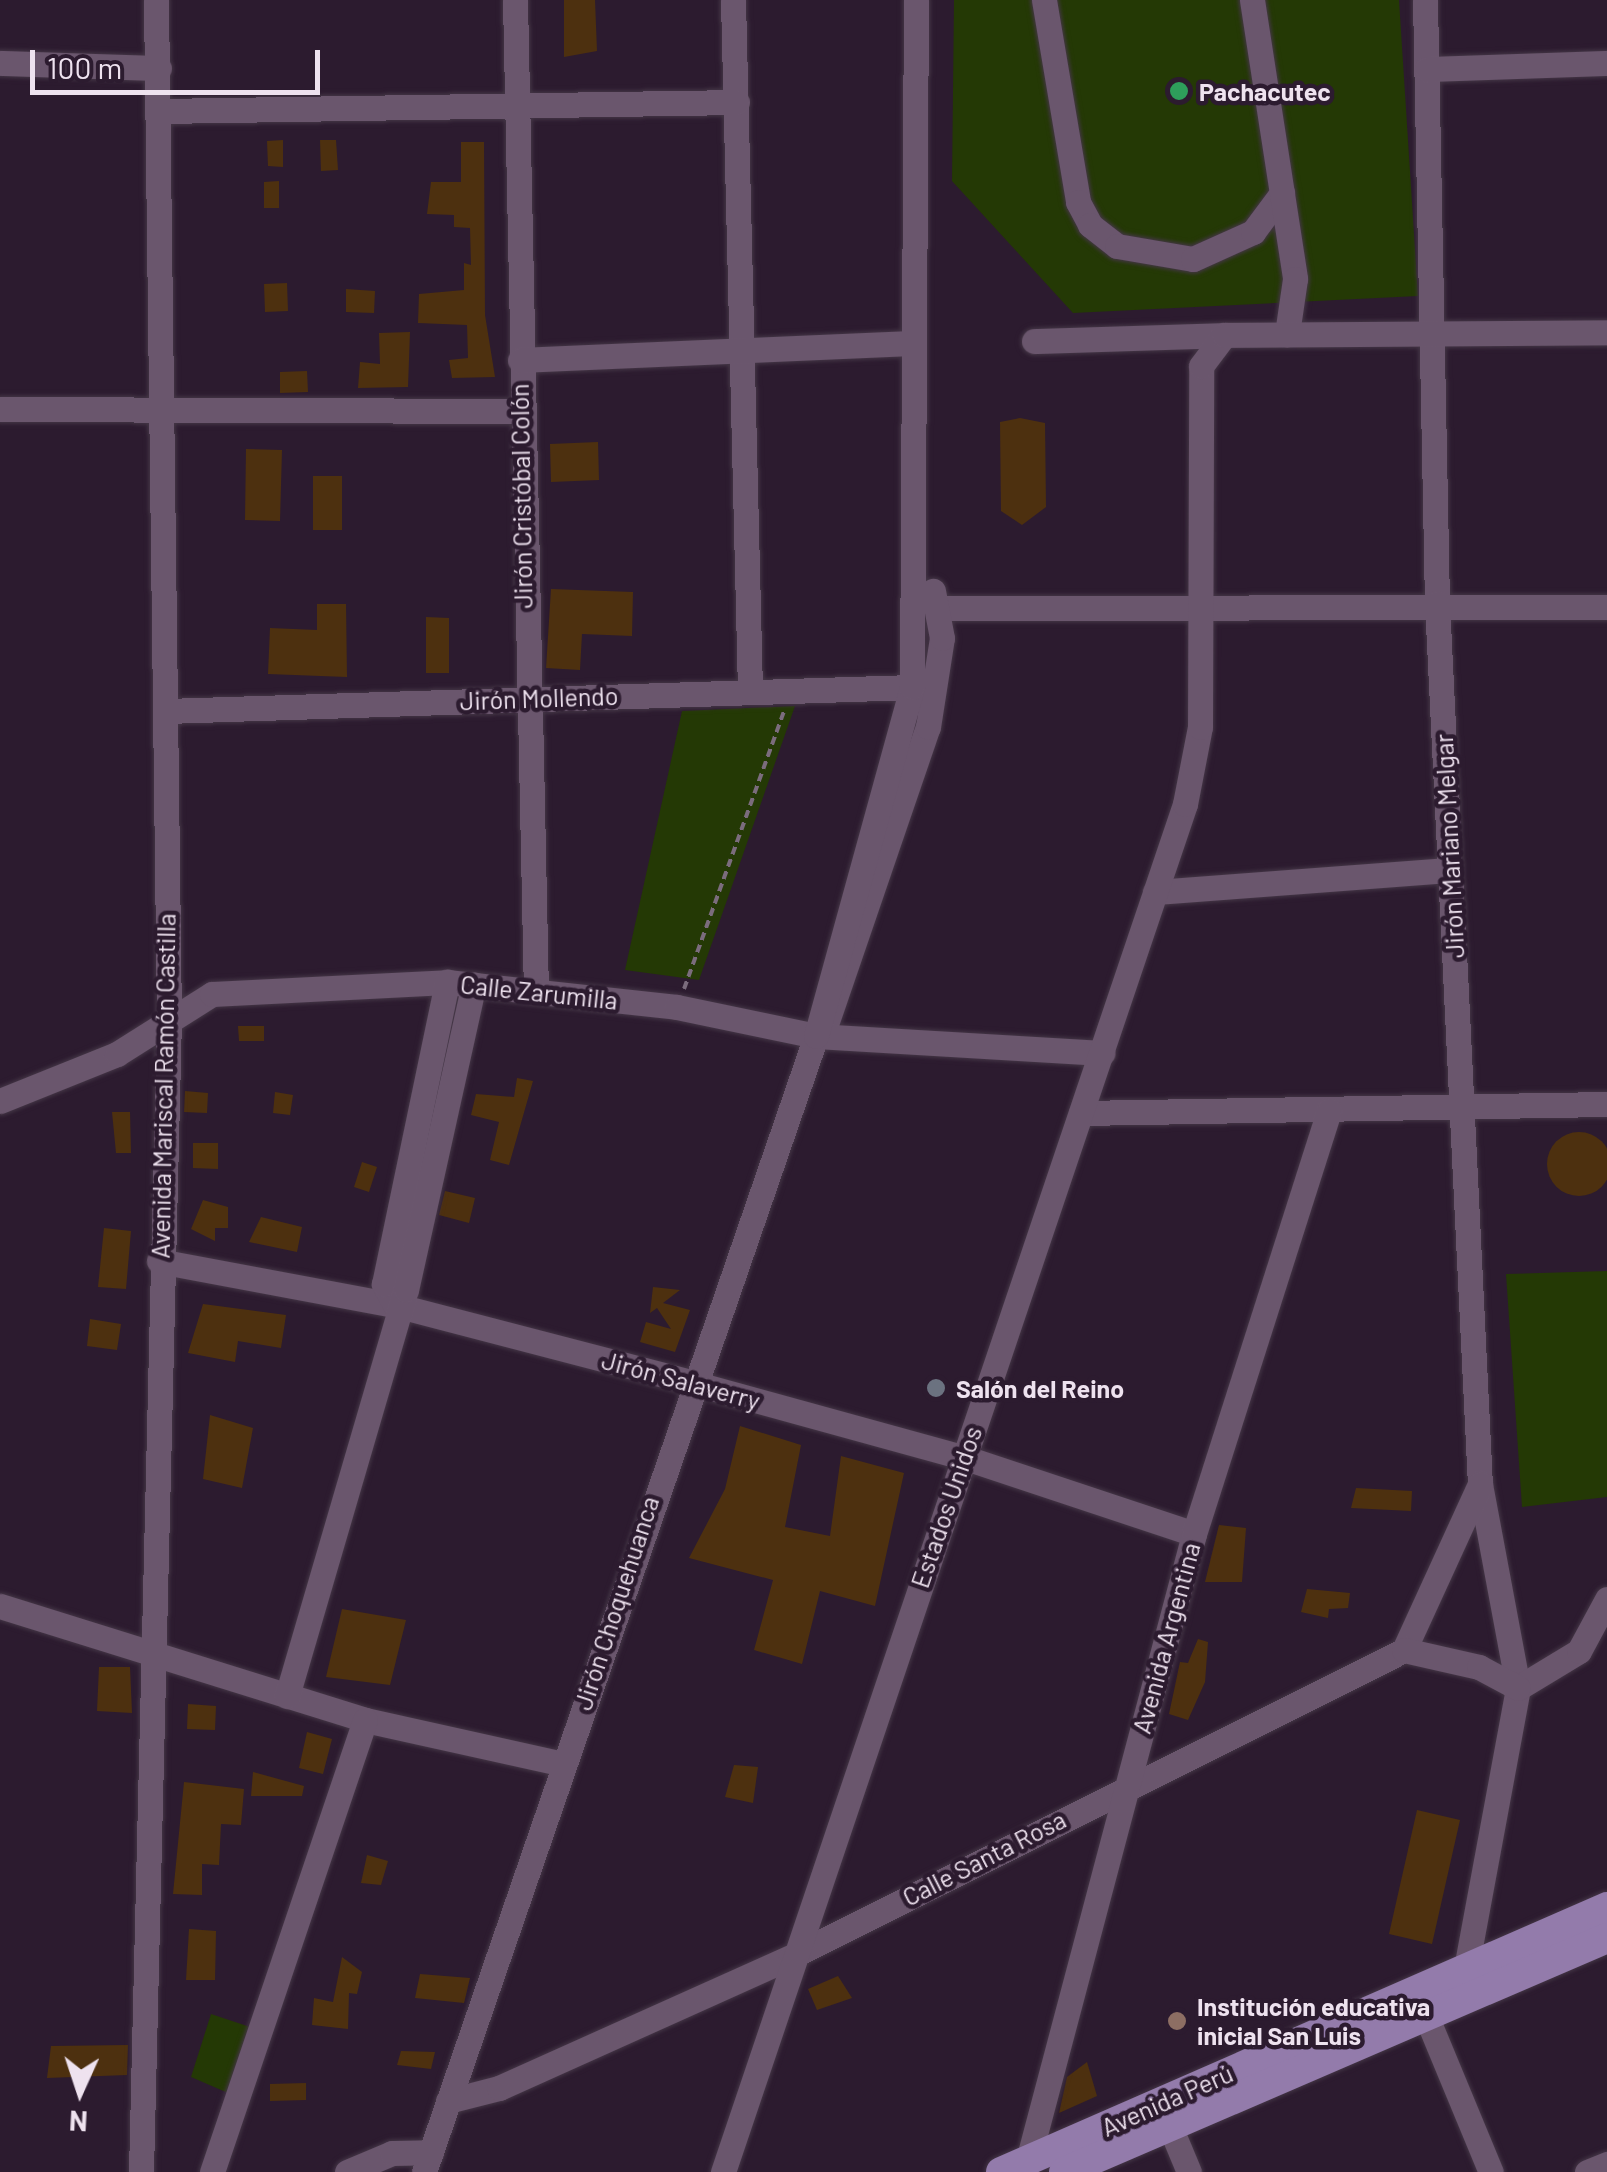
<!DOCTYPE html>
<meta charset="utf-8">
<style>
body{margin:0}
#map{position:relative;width:1607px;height:2172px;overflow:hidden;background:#2c1b2f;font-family:Barlow,sans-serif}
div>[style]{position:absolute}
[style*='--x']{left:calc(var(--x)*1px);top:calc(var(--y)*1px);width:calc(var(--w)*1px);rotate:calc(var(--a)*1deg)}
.green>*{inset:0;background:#243905}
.building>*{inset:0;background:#4d300f}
.round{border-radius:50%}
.path>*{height:4px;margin-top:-2px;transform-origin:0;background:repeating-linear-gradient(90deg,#7b6c7d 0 8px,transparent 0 13px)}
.roads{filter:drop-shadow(0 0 2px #443646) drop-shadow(0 0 2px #443646)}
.minor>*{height:25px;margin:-12.5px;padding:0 12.5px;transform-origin:12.5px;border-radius:12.5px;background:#6a566d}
.major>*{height:30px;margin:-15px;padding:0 15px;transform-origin:15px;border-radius:15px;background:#937bab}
.dots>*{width:28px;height:28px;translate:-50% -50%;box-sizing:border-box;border:5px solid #2c1b2f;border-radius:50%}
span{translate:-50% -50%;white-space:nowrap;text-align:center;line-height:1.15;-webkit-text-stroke:9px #2c1b2f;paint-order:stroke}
.poi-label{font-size:25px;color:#eee2ef;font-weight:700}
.left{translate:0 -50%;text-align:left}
.street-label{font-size:25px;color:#eee2ef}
.north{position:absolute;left:30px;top:2042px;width:100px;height:100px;-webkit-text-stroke:8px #2c1b2f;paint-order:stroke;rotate:183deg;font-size:28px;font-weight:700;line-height:40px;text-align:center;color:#eee2ef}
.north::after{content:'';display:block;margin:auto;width:35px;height:45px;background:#eee2ef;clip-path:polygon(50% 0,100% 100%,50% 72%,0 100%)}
.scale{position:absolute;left:30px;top:50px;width:290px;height:45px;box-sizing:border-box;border:5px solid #eee2ef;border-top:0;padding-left:12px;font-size:30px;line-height:35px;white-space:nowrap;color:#eee2ef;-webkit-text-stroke:8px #2c1b2f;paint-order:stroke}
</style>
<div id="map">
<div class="green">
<i style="clip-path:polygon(954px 0,1399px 0,1418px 296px,1073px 313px,952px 181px)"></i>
<i style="clip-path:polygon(795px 706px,699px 980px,625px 970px,682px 711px)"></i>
<i style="clip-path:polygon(1607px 1271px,1607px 1497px,1522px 1507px,1506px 1274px)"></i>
<i style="clip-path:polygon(211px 2014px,250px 2027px,228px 2093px,191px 2077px)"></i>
</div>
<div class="building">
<i style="clip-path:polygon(564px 0,595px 0,597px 51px,564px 57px)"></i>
<i style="clip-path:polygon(283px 140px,283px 167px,268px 166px,267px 141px)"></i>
<i style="clip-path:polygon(320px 140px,336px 140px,338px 170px,321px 171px)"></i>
<i style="clip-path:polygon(461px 142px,484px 142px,485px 315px,495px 377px,452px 378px,449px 360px,468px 358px,467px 325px,418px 323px,419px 294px,464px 290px,464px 263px,471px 265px,470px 228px,454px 227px,454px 215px,427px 214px,431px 182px,461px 182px)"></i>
<i style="clip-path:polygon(279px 181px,279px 208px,264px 208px,264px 182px)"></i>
<i style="clip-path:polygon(287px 283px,288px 311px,265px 312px,264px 284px)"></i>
<i style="clip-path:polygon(346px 289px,375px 291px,374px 313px,346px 312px)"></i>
<i style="clip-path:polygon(410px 332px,408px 387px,358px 388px,360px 362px,380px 364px,379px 333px)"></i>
<i style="clip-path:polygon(307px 371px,308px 392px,280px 393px,280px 372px)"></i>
<i style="clip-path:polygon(1020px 418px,1045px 423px,1046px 507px,1022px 525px,1001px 511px,1000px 422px)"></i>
<i style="clip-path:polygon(598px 442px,599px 480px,551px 482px,550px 444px)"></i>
<i style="clip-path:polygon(246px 449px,282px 450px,280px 521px,245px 520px)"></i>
<i style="clip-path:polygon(313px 476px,342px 476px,342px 530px,313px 530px)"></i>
<i style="clip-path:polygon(551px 589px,633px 592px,632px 636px,582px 634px,580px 670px,546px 668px)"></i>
<i style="clip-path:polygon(317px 604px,346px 604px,347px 677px,268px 674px,270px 628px,317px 630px)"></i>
<i style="clip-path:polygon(426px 617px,449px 618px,449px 673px,426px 673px)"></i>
<i style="clip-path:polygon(238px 1026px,264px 1026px,264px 1041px,239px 1041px)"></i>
<i style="clip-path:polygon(517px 1078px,533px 1081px,509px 1165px,490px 1160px,499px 1122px,471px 1115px,476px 1094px,514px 1097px)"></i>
<i style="clip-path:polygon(185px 1091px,208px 1093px,207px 1113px,184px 1112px)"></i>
<i style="clip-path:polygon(275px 1092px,293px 1095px,290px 1115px,273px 1113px)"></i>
<i style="clip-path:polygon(112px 1112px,130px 1112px,131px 1153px,116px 1153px)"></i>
<i class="round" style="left:1547px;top:1132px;width:64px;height:64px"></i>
<i style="clip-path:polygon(193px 1143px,218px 1143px,218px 1169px,193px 1168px)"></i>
<i style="clip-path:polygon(362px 1162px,377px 1167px,369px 1192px,354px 1187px)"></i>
<i style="clip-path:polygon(445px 1191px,475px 1198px,469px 1223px,439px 1215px)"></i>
<i style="clip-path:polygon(203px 1200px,228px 1207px,228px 1228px,215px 1228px,215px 1241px,191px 1229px)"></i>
<i style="clip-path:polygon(261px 1217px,302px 1227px,297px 1252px,249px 1242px)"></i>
<i style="clip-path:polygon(104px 1228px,131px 1231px,126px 1289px,98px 1287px)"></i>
<i style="clip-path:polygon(653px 1287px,680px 1290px,663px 1303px,690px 1310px,675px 1352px,640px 1342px,646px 1322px,671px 1329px,657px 1308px,650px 1313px)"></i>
<i style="clip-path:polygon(203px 1304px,286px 1315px,281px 1348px,238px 1341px,235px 1362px,188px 1353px)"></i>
<i style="clip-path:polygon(90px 1319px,121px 1324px,117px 1350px,87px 1346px)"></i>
<i style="clip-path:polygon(210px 1415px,253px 1428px,242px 1488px,203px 1479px)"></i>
<i style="clip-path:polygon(740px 1426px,801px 1445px,785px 1527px,830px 1536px,841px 1456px,904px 1473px,875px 1606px,820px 1591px,802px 1664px,754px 1650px,773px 1580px,689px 1558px,725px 1489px)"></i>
<i style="clip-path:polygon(1356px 1488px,1412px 1491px,1411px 1511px,1351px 1508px)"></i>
<i style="clip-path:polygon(1219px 1525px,1246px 1528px,1242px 1582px,1205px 1582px)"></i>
<i style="clip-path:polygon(1307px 1589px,1350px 1593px,1348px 1608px,1329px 1609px,1328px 1618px,1301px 1612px)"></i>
<i style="clip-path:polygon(342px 1609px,406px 1620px,390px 1685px,326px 1677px)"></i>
<i style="clip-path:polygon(1198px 1639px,1208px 1642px,1205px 1682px,1188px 1720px,1169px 1714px,1180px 1662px,1188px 1663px)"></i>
<i style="clip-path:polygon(99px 1667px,130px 1667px,132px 1713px,97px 1711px)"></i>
<i style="clip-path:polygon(188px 1704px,216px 1706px,215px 1730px,187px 1729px)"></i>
<i style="clip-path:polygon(307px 1732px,332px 1739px,323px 1774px,299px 1768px)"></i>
<i style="clip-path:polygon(734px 1765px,758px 1767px,753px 1803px,725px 1797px)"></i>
<i style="clip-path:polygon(253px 1772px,304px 1786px,302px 1796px,251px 1796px)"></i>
<i style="clip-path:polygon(184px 1782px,244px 1789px,241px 1825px,221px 1824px,219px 1865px,202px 1864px,202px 1895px,173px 1894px)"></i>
<i style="clip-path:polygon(1417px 1810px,1460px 1820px,1432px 1944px,1389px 1934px)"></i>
<i style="clip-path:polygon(367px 1855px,388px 1861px,381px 1885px,361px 1883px)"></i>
<i style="clip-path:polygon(189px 1929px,216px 1931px,215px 1980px,186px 1980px)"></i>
<i style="clip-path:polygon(342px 1957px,362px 1972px,357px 1994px,349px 1993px,348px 2029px,312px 2025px,314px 1998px,333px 2002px)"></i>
<i style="clip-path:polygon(420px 1974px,470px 1978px,464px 2003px,415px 1998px)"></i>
<i style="clip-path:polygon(838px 1976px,852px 1998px,817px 2010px,808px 1989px)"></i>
<i style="clip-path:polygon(128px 2045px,127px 2075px,47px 2078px,51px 2046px)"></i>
<i style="clip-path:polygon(401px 2051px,435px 2052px,431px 2069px,397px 2065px)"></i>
<i style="clip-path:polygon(1087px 2062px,1097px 2096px,1059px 2113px,1067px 2077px)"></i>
<i style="clip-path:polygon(306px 2083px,306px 2100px,270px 2101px,270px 2084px)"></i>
</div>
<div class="path">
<i style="--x:684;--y:989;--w:295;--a:-70.2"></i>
</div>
<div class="roads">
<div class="minor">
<i style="--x:515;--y:0;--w:991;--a:88.79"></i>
<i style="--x:733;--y:0;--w:690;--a:88.59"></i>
<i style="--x:1044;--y:0;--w:205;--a:80.4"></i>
<i style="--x:1078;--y:202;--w:26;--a:62"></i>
<i style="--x:1090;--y:225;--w:34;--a:38"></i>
<i style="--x:1117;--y:246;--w:77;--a:9.7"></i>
<i style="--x:1193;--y:259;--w:66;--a:-24.2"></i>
<i style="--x:1253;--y:232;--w:49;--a:-53.4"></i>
<i style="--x:1252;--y:0;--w:282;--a:81.2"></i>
<i style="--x:1295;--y:279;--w:56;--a:98.3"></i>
<i style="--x:1425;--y:0;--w:603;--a:88.86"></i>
<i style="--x:1437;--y:603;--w:882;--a:87.21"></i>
<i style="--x:1480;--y:1484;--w:208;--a:79.4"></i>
<i style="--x:1518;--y:1688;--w:301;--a:100.5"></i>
<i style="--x:0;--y:63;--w:159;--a:1.8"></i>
<i style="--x:1427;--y:69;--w:180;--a:-1.9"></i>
<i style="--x:160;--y:111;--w:577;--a:-0.89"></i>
<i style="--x:1034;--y:341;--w:190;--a:-1.8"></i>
<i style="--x:520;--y:360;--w:391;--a:-2.5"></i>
<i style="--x:0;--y:409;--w:521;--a:0.22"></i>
<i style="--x:937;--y:608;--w:670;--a:-0.09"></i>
<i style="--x:166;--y:711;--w:746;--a:-1.84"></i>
<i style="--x:1155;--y:892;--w:295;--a:-4.3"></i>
<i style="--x:824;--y:1030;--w:320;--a:-71.1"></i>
<i style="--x:928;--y:727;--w:90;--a:-81.1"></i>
<i style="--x:942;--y:638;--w:48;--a:-100.8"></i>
<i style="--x:0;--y:1101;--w:126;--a:-21.9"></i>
<i style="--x:117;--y:1054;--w:112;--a:-32.3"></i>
<i style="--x:212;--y:994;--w:235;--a:-2.9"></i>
<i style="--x:447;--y:982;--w:231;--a:6.2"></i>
<i style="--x:677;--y:1007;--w:142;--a:11.8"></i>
<i style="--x:816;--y:1036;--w:287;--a:3.4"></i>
<i style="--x:1081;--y:1113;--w:526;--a:-0.98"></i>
<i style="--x:159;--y:1261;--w:240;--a:10.6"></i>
<i style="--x:395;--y:1305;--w:305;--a:14.6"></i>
<i style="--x:690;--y:1382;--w:283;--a:15.4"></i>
<i style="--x:963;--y:1457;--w:243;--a:18.4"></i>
<i style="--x:395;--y:1305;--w:24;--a:-118"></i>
<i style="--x:384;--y:1284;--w:309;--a:-78.2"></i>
<i style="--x:0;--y:1606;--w:382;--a:17.3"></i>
<i style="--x:365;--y:1720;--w:203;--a:12.5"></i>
<i style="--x:1404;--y:1650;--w:183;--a:-65.4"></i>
<i style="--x:1518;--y:1688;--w:71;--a:-31.2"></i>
<i style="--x:1579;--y:1651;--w:59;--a:-61.7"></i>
<i style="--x:287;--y:1696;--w:423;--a:-73.7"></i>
<i style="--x:406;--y:1290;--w:313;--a:-77.5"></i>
<i style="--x:1420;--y:2001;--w:185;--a:67.5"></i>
<i style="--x:448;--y:2101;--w:53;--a:-14.3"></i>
<i style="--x:499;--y:2088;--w:320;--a:-24.2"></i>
<i style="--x:791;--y:1957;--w:686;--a:-26.6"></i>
<i style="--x:1404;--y:1650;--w:77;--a:12.8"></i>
<i style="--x:1479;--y:1667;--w:44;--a:28.3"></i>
<i style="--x:1164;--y:2112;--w:65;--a:67.4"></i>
<i style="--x:141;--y:2172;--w:1151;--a:-88.61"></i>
<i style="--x:169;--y:1021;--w:1021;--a:-90.73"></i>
<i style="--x:212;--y:2172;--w:477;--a:-71.3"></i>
<i style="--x:347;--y:2172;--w:49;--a:-22.9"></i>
<i style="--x:392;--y:2153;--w:39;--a:-1"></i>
<i style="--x:424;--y:2172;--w:1202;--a:-70.96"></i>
<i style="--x:816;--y:1036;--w:362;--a:-74.6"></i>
<i style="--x:912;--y:687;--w:687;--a:-89.67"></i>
<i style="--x:723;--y:2172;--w:1444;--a:-71.34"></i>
<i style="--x:1185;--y:804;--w:78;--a:-79"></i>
<i style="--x:1200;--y:727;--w:361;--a:-89.8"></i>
<i style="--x:1201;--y:366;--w:39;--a:-53"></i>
<i style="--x:1224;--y:335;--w:383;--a:-0.4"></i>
<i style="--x:1025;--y:2172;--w:660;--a:-75.16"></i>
<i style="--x:1194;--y:1534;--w:445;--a:-72.3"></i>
<i style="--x:1587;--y:2172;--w:22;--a:-22"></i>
</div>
<div class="major">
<i style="--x:1001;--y:2172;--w:661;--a:-23.62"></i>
<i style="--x:1064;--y:2172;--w:591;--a:-23.31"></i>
</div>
</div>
<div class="dots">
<i style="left:1179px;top:91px;background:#2e9e5b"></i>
<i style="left:936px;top:1388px;background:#6b7280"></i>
<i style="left:1177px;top:2021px;background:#8d6e63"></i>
</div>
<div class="poi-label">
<span class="left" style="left:1199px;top:91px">Pachacutec</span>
<span class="left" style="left:956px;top:1388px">Salón del Reino</span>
<span class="left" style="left:1197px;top:2021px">Institución educativa<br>inicial San Luis</span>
</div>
<div class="street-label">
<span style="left:521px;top:496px;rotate:-91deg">Jirón Cristóbal Colón</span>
<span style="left:539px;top:698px;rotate:-2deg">Jirón Mollendo</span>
<span style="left:1449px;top:846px;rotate:-93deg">Jirón Mariano Melgar</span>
<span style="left:539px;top:992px;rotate:6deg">Calle Zarumilla</span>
<span style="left:163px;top:1086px;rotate:-89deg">Avenida Mariscal Ramón Castilla</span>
<span style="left:681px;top:1380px;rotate:15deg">Jirón Salaverry</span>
<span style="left:946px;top:1507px;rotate:-71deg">Estados Unidos</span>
<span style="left:616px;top:1603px;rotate:-72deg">Jirón Choquehuanca</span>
<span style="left:1166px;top:1638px;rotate:-75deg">Avenida Argentina</span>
<span style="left:984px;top:1858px;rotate:-27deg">Calle Santa Rosa</span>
<span style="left:1167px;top:2100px;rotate:-24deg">Avenida Perú</span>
</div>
<div class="north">N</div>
<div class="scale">100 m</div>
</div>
